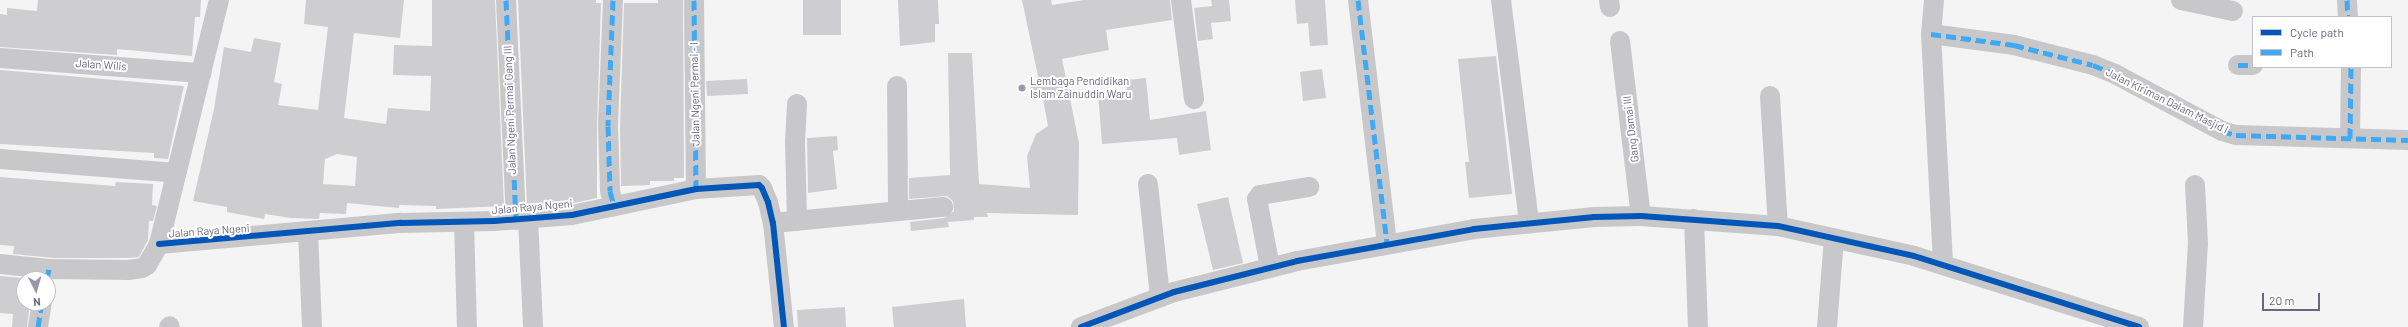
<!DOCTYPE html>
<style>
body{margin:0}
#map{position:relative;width:2408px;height:327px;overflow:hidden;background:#f3f4f3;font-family:Barlow,sans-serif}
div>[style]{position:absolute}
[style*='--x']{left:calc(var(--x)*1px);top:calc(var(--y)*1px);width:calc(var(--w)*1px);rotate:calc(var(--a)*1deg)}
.building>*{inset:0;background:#ceced0}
.street>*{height:20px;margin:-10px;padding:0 10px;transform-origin:10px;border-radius:10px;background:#c8c8ca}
.quiet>*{height:5px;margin-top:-2.5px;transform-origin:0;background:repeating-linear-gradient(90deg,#3fa9f5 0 10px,transparent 0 15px)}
.cycleway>*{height:6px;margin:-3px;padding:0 3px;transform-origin:3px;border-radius:3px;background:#0057b8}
.dots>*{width:11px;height:11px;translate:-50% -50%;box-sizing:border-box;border:2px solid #fff;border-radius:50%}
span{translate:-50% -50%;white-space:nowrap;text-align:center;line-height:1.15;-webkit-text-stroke:4px #fff;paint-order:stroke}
.street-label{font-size:11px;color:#6a677f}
.poi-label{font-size:11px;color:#6a677f}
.left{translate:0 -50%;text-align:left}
.legend{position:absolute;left:2252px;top:16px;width:140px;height:52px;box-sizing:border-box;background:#fff;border:1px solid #c3c2cc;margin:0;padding:5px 7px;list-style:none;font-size:12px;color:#6a677f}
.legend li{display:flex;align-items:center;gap:8px;height:20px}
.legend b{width:20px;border:1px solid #c3c2cc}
.north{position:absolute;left:16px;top:271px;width:40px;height:40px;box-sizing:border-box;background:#fff;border:1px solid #c3c2cc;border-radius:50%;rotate:175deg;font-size:11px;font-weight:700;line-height:16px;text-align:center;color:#6a677f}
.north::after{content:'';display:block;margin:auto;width:14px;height:18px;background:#9a98a8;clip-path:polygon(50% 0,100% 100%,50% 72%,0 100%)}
.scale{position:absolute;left:2262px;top:293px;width:58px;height:18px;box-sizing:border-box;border:2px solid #6a677f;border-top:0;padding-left:5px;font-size:12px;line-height:14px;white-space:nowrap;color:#6a677f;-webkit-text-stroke:3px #fff;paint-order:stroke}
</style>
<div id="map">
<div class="building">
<i style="clip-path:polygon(38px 0,201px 0,200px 17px,195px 17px,192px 56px,117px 49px,117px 55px,0 47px,0 14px,7px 15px,7px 8px,37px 11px)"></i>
<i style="clip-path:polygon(evenodd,306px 0,404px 0,400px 38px,354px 33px,344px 118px,386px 124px,388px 108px,430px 111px,431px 76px,393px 75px,394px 45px,432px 46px,432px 0,495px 0,504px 206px,436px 209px,436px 206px,399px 205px,399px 208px,347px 203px,346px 214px,320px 213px,319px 219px,291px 218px,265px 214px,264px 219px,227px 212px,227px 207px,193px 201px,214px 109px,224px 47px,251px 52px,254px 38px,281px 43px,274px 82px,282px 84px,278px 105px,318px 110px,328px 27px,304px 24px,306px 0,337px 154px,357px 157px,355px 186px,323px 184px,325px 159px,337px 154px)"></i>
<i style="clip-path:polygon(518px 0,596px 0,596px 3px,601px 3px,597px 126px,597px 198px,574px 203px,527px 206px)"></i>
<i style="clip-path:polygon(658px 0,683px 0,684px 178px,674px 178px,674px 181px,650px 181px,650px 185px,621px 186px,620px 126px,624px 3px,658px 3px)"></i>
<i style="clip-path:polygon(803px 0,841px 0,841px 35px,803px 35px)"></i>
<i style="clip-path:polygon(898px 0,938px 0,939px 24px,935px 24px,935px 42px,900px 46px)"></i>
<i style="clip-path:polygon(1022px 0,1051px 0,1052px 5px,1084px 0,1170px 0,1172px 20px,1106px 30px,1109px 50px,1062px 59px,1079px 143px,1078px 215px,987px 213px,988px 217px,974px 217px,974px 220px,948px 222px,949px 227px,911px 231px,910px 222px,944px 218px,954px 211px,953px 201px,947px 196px,909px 199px,909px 178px,950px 175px,948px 53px,972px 53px,979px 184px,1030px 188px,1027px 156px,1036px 134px,1048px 126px,1043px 99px,1033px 100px,1030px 83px,1039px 81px)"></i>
<i style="clip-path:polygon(1211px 0,1229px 0,1231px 21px,1211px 23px,1213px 39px,1198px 41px,1194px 8px,1212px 6px)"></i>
<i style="clip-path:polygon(1295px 0,1325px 0,1328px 45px,1310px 46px,1308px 23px,1297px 24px)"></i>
<i style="clip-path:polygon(1496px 56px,1512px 194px,1469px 198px,1465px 162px,1469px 162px,1458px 59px)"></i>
<i style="clip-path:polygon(1322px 69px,1326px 98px,1303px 101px,1300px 72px)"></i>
<i style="clip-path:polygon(0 70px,184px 86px,168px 159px,154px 158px,154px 153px,0 144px)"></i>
<i style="clip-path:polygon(1146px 78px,1150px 120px,1206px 111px,1211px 150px,1179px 155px,1177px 138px,1102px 144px,1098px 93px,1127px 91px,1126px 80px)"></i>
<i style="clip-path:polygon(747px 79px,748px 94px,707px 96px,706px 81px)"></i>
<i style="clip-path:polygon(837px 136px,838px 150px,833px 151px,837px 189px,808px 193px,807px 138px)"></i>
<i style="clip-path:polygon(0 177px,115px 186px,116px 182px,153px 184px,152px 205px,157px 206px,153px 221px,149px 221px,148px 240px,139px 257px,128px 258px,54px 258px,13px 254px,14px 246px,0 245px)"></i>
<i style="clip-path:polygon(1228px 197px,1243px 263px,1213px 270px,1197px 204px)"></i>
<i style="clip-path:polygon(0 276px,34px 279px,24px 279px,24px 303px,30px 303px,27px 327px,12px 327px,13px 314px,0 313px)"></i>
<i style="clip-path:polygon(964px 299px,966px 327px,894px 327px,892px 307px)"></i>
<i style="clip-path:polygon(845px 307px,846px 327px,798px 327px,797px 310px)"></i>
</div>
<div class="street">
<i style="--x:506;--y:0;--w:220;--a:87.4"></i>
<i style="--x:613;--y:0;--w:126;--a:92.3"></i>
<i style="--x:608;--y:126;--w:65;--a:88.2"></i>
<i style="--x:610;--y:191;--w:16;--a:75"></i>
<i style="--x:694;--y:0;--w:189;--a:89.4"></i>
<i style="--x:1181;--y:0;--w:100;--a:82.5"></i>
<i style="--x:1358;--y:0;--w:246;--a:83.2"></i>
<i style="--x:1501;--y:0;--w:225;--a:82.8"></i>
<i style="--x:1609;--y:0;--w:7;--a:82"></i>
<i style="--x:1934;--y:0;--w:34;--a:95"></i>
<i style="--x:1931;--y:34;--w:230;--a:87"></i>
<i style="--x:2181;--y:0;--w:53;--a:11.9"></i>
<i style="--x:2347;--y:0;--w:17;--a:87"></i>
<i style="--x:1931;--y:34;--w:84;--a:7.5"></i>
<i style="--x:2014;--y:45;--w:81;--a:14.2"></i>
<i style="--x:2093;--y:65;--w:24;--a:22"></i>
<i style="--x:2115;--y:74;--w:121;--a:28"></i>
<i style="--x:2222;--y:131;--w:15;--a:16"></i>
<i style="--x:2236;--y:135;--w:172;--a:1.7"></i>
<i style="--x:1620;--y:41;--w:176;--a:83.2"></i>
<i style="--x:0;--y:58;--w:202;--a:4.3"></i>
<i style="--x:2238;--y:65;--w:15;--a:0"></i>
<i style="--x:897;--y:86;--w:125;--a:89.5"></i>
<i style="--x:1770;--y:96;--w:130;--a:86.5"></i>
<i style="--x:797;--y:104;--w:38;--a:93"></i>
<i style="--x:795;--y:142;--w:79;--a:88.5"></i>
<i style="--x:2350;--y:138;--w:71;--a:-89.2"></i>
<i style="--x:0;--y:159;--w:177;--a:4.5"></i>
<i style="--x:1148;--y:184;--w:114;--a:83.9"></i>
<i style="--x:528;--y:219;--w:108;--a:87.3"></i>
<i style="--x:1694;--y:219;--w:108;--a:87.9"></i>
<i style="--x:464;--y:222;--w:105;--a:88.4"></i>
<i style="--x:773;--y:223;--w:171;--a:-5.4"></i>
<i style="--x:308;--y:231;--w:96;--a:87.6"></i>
<i style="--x:159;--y:244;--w:243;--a:-5"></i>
<i style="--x:401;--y:223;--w:93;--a:-1.2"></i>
<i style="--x:494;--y:221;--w:78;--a:-4.4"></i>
<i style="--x:572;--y:215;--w:127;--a:-11.8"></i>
<i style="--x:696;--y:189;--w:63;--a:-3.6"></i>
<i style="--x:759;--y:185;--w:4;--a:45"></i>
<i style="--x:762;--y:188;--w:15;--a:67"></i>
<i style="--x:768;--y:202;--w:22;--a:77"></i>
<i style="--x:773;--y:223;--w:105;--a:84"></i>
<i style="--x:0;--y:264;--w:49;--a:5.8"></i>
<i style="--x:49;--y:269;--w:79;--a:0.7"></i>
<i style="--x:128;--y:270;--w:14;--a:-8"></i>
<i style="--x:142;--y:268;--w:6;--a:-31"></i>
<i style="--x:147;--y:265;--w:24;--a:-60"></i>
<i style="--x:159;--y:244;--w:251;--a:-76.2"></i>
<i style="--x:1270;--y:267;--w:69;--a:-100.8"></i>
<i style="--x:1257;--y:199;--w:5;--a:-53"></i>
<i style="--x:1260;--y:195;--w:50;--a:-9.3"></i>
<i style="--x:38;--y:327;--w:24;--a:-81"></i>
<i style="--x:169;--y:327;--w:1;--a:-45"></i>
<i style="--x:1081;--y:327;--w:99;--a:-20.6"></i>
<i style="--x:1174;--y:292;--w:127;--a:-14.1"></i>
<i style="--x:1297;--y:261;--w:180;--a:-10.2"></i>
<i style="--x:1474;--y:229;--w:121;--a:-5.7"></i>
<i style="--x:1594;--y:217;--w:47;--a:-1.2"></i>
<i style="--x:1641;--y:216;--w:137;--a:4.2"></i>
<i style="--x:1778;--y:226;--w:139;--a:12.4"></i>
<i style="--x:1914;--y:256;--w:236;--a:17.5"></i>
<i style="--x:1827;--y:327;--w:88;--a:-85.5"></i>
<i style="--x:2193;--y:327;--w:83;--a:-86.6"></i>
<i style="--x:2198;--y:244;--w:59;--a:-92.9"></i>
</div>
<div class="quiet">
<i style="--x:506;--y:0;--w:220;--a:87.4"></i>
<i style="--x:613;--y:0;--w:126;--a:92.3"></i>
<i style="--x:608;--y:126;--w:65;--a:88.2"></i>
<i style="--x:610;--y:191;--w:16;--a:75"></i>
<i style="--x:694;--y:0;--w:189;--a:89.4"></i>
<i style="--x:1358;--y:0;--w:246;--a:83.2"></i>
<i style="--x:2347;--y:0;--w:17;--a:87"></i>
<i style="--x:1931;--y:34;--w:84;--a:7.5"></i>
<i style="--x:2014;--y:45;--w:81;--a:14.2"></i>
<i style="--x:2093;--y:65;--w:24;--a:22"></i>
<i style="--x:2115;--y:74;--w:121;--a:28"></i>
<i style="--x:2222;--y:131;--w:15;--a:16"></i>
<i style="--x:2236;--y:135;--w:172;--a:1.7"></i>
<i style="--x:2238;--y:65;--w:15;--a:0"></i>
<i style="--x:2350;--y:138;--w:71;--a:-89.2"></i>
<i style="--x:47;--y:279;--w:10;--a:-79"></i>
<i style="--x:38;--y:327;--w:24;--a:-81"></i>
</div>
<div class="cycleway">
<i style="--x:159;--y:244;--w:243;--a:-5"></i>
<i style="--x:401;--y:223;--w:93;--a:-1.2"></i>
<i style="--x:494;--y:221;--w:78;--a:-4.4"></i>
<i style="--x:572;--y:215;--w:127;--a:-11.8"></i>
<i style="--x:696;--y:189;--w:63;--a:-3.6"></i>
<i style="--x:759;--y:185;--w:4;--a:45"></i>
<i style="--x:762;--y:188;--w:15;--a:67"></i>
<i style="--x:768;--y:202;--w:22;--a:77"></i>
<i style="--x:773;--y:223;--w:105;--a:84"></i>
<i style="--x:1081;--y:327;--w:99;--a:-20.6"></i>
<i style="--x:1174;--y:292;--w:127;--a:-14.1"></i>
<i style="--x:1297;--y:261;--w:180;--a:-10.2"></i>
<i style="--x:1474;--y:229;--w:121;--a:-5.7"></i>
<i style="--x:1594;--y:217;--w:47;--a:-1.2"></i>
<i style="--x:1641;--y:216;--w:137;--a:4.2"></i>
<i style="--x:1778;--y:226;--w:139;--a:12.4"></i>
<i style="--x:1914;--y:256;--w:236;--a:17.5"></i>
</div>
<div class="dots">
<i style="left:1022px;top:88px;background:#9a98a8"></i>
</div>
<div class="street-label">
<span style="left:101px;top:65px;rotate:4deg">Jalan Wilis</span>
<span style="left:695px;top:94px;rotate:-91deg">Jalan Ngeni Permai - I</span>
<span style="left:2167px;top:101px;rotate:26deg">Jalan Kiriman Dalam Masjid I</span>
<span style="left:510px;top:110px;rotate:-92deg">Jalan Ngeni Permai Gang III</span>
<span style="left:1631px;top:129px;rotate:-97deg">Gang Damai III</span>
<span style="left:532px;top:207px;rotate:-5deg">Jalan Raya Ngeni</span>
<span style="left:209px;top:231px;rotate:-4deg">Jalan Raya Ngeni</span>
</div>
<div class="poi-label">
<span class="left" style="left:1030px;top:88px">Lembaga Pendidikan<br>Islam Zainuddin Waru</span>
</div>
<ul class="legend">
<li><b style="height:5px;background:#0057b8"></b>Cycle path</li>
<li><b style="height:5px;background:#3fa9f5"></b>Path</li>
</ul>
<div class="north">N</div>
<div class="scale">20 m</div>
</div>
